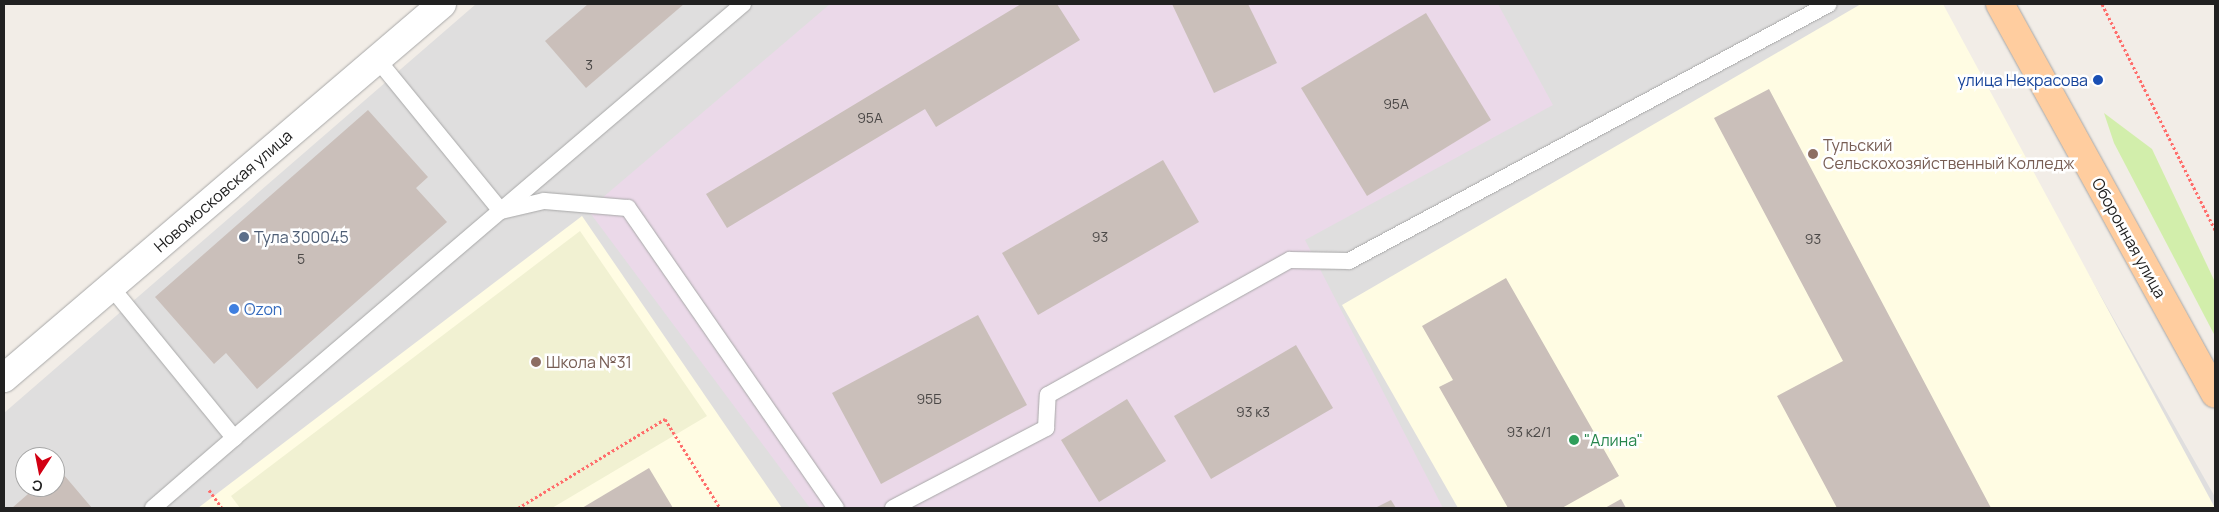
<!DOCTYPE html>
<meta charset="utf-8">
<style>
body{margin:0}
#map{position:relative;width:2219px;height:512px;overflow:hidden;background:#f2ede7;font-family:Manrope,sans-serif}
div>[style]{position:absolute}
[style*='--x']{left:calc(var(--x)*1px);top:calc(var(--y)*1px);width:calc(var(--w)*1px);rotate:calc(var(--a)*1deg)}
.residential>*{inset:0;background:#dfdede}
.industrial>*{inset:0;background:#ebd9e9}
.education>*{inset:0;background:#fffce3}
.farmland>*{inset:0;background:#f1f1d2}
.grass>*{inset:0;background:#d2eeab}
.building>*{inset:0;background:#cabfba}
.path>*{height:3px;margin-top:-1.5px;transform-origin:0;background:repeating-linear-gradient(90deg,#ff6d6b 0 2.5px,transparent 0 5px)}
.roads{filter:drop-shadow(0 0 1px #a8a8a8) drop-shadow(0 0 1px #a8a8a8)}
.service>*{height:16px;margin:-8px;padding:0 8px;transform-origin:8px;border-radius:8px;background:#fff}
.minor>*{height:28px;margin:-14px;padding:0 14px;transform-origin:14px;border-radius:14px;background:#fff}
.primary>*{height:28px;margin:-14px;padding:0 14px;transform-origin:14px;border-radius:14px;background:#ffcd9f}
.dots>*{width:14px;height:14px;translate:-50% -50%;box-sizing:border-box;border:2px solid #fff;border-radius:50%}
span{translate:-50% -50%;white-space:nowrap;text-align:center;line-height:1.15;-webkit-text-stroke:5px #fff;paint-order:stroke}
.number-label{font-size:14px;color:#4b4847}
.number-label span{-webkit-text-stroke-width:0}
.transit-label{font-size:16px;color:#164399}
.right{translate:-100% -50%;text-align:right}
.education-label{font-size:16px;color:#785e54}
.left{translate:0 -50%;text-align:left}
.street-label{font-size:16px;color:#212121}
.service-label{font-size:16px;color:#4e5e75}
.shop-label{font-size:16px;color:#366cbe}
.leisure-label{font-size:16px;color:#27864d}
.frame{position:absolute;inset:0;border:5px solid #212121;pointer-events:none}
.north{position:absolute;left:15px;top:447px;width:50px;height:50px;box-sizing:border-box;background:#fff;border:1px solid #a6a6a6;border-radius:50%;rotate:191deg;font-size:14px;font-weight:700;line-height:20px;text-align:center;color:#212121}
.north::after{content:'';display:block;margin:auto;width:18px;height:22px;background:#d20013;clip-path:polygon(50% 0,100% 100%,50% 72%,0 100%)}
</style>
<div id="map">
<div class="residential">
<i style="clip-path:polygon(evenodd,476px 4px,1935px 4px,2215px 497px,2215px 508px,4px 508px,4px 413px,476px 4px,25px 457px,55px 457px,55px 487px,25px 487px,25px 457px)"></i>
</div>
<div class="industrial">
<i style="clip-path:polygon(830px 4px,1498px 4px,1553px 105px,1305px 240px,1443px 508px,810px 508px,588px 210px)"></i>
</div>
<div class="education">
<i style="clip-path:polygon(1861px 4px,1943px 4px,2215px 508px,1458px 508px,1342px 305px)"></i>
<i style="clip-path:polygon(582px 216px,782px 508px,198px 508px)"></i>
</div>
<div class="farmland">
<i style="clip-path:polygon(580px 231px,707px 416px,552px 508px,240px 508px,231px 496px)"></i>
</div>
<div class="grass">
<i style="clip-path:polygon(2104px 113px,2152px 149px,2215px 282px,2215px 336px,2114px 143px)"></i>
</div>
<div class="building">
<i style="clip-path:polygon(588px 4px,684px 4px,586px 88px,545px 41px)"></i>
<i style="clip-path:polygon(1021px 4px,1057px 4px,1080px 40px,936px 127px,925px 109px,727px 228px,706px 194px)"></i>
<i style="clip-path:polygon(1172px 4px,1248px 4px,1277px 63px,1214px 93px)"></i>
<i style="clip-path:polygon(1426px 13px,1491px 120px,1367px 196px,1301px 88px)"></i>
<i style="clip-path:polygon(1769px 89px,1991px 508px,1837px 508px,1777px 396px,1843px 361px,1714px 118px)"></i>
<i style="clip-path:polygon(368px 110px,428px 177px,416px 188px,447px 222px,257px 389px,226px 353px,214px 364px,155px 297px)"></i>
<i style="clip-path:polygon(1163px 160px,1199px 222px,1038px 315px,1002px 253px)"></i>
<i style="clip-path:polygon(1506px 278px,1619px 476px,1562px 508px,1508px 508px,1439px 387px,1453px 380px,1422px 326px)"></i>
<i style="clip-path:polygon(978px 315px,1027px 405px,881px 484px,832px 393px)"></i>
<i style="clip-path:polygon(1296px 345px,1333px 408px,1211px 479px,1174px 416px)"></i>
<i style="clip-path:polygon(1127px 399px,1166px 461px,1099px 502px,1061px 440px)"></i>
<i style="clip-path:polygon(58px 468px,92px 508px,12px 508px,36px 487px,55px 487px,55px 471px)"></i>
<i style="clip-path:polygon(649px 468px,673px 508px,582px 508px)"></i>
<i style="clip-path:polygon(1621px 499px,1626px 508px,1605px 508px)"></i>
<i style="clip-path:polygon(1391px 500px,1396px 508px,1375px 508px)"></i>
</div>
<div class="path">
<i style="--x:2102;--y:4;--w:253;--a:63.4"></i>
<i style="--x:209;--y:490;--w:22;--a:54"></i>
<i style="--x:518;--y:508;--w:172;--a:-31.2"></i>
<i style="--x:665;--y:419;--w:105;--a:58.3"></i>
</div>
<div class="roads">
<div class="service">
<i style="--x:377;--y:59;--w:196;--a:50.8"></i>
<i style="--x:501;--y:211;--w:44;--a:-13.1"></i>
<i style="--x:544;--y:201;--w:84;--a:4.8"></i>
<i style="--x:628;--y:208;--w:365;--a:55.3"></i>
<i style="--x:111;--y:287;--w:195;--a:50.8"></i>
<i style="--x:234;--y:438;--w:669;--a:-40.45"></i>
<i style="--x:153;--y:508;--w:107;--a:-40.8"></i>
<i style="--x:893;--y:508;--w:173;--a:-27.6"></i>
<i style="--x:1046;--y:428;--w:33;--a:-87"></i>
<i style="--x:1048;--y:395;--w:277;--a:-29.2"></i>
<i style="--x:1290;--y:260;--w:59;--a:1"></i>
<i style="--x:1349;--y:261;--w:544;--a:-28.17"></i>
</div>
<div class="minor">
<i style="--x:4;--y:378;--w:576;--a:-40.49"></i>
</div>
<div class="primary">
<i style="--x:2000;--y:4;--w:445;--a:61.1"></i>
</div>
</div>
<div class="dots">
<i style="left:2098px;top:80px;background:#1a4fb4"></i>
<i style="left:1813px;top:154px;background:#8d6e63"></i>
<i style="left:244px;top:237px;background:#5c6f8a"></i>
<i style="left:234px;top:309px;background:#3f7fe0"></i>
<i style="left:536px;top:362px;background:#8d6e63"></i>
<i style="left:1574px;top:440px;background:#2e9e5b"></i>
</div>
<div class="number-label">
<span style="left:589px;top:65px">3</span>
<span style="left:1396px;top:104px">95А</span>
<span style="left:870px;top:118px">95А</span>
<span style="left:1100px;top:237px">93</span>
<span style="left:1813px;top:239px">93</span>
<span style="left:301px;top:259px">5</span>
<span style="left:929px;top:399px">95Б</span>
<span style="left:1253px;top:412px">93 к3</span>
<span style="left:1529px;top:432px">93 к2/1</span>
</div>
<div class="transit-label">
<span class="right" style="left:2088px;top:80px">улица Некрасова</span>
</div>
<div class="education-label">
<span class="left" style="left:1823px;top:154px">Тульский<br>Сельскохозяйственный Колледж</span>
<span class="left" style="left:546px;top:362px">Школа №31</span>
</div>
<div class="street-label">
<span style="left:223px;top:191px;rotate:-41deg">Новомосковская улица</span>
<span style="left:2129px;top:238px;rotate:61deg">Оборонная улица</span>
</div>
<div class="service-label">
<span class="left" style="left:254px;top:237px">Тула 300045</span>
</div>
<div class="shop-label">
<span class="left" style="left:244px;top:309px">Ozon</span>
</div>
<div class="leisure-label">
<span class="left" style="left:1584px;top:440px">"Алина"</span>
</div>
<div class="frame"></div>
<div class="north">С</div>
</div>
